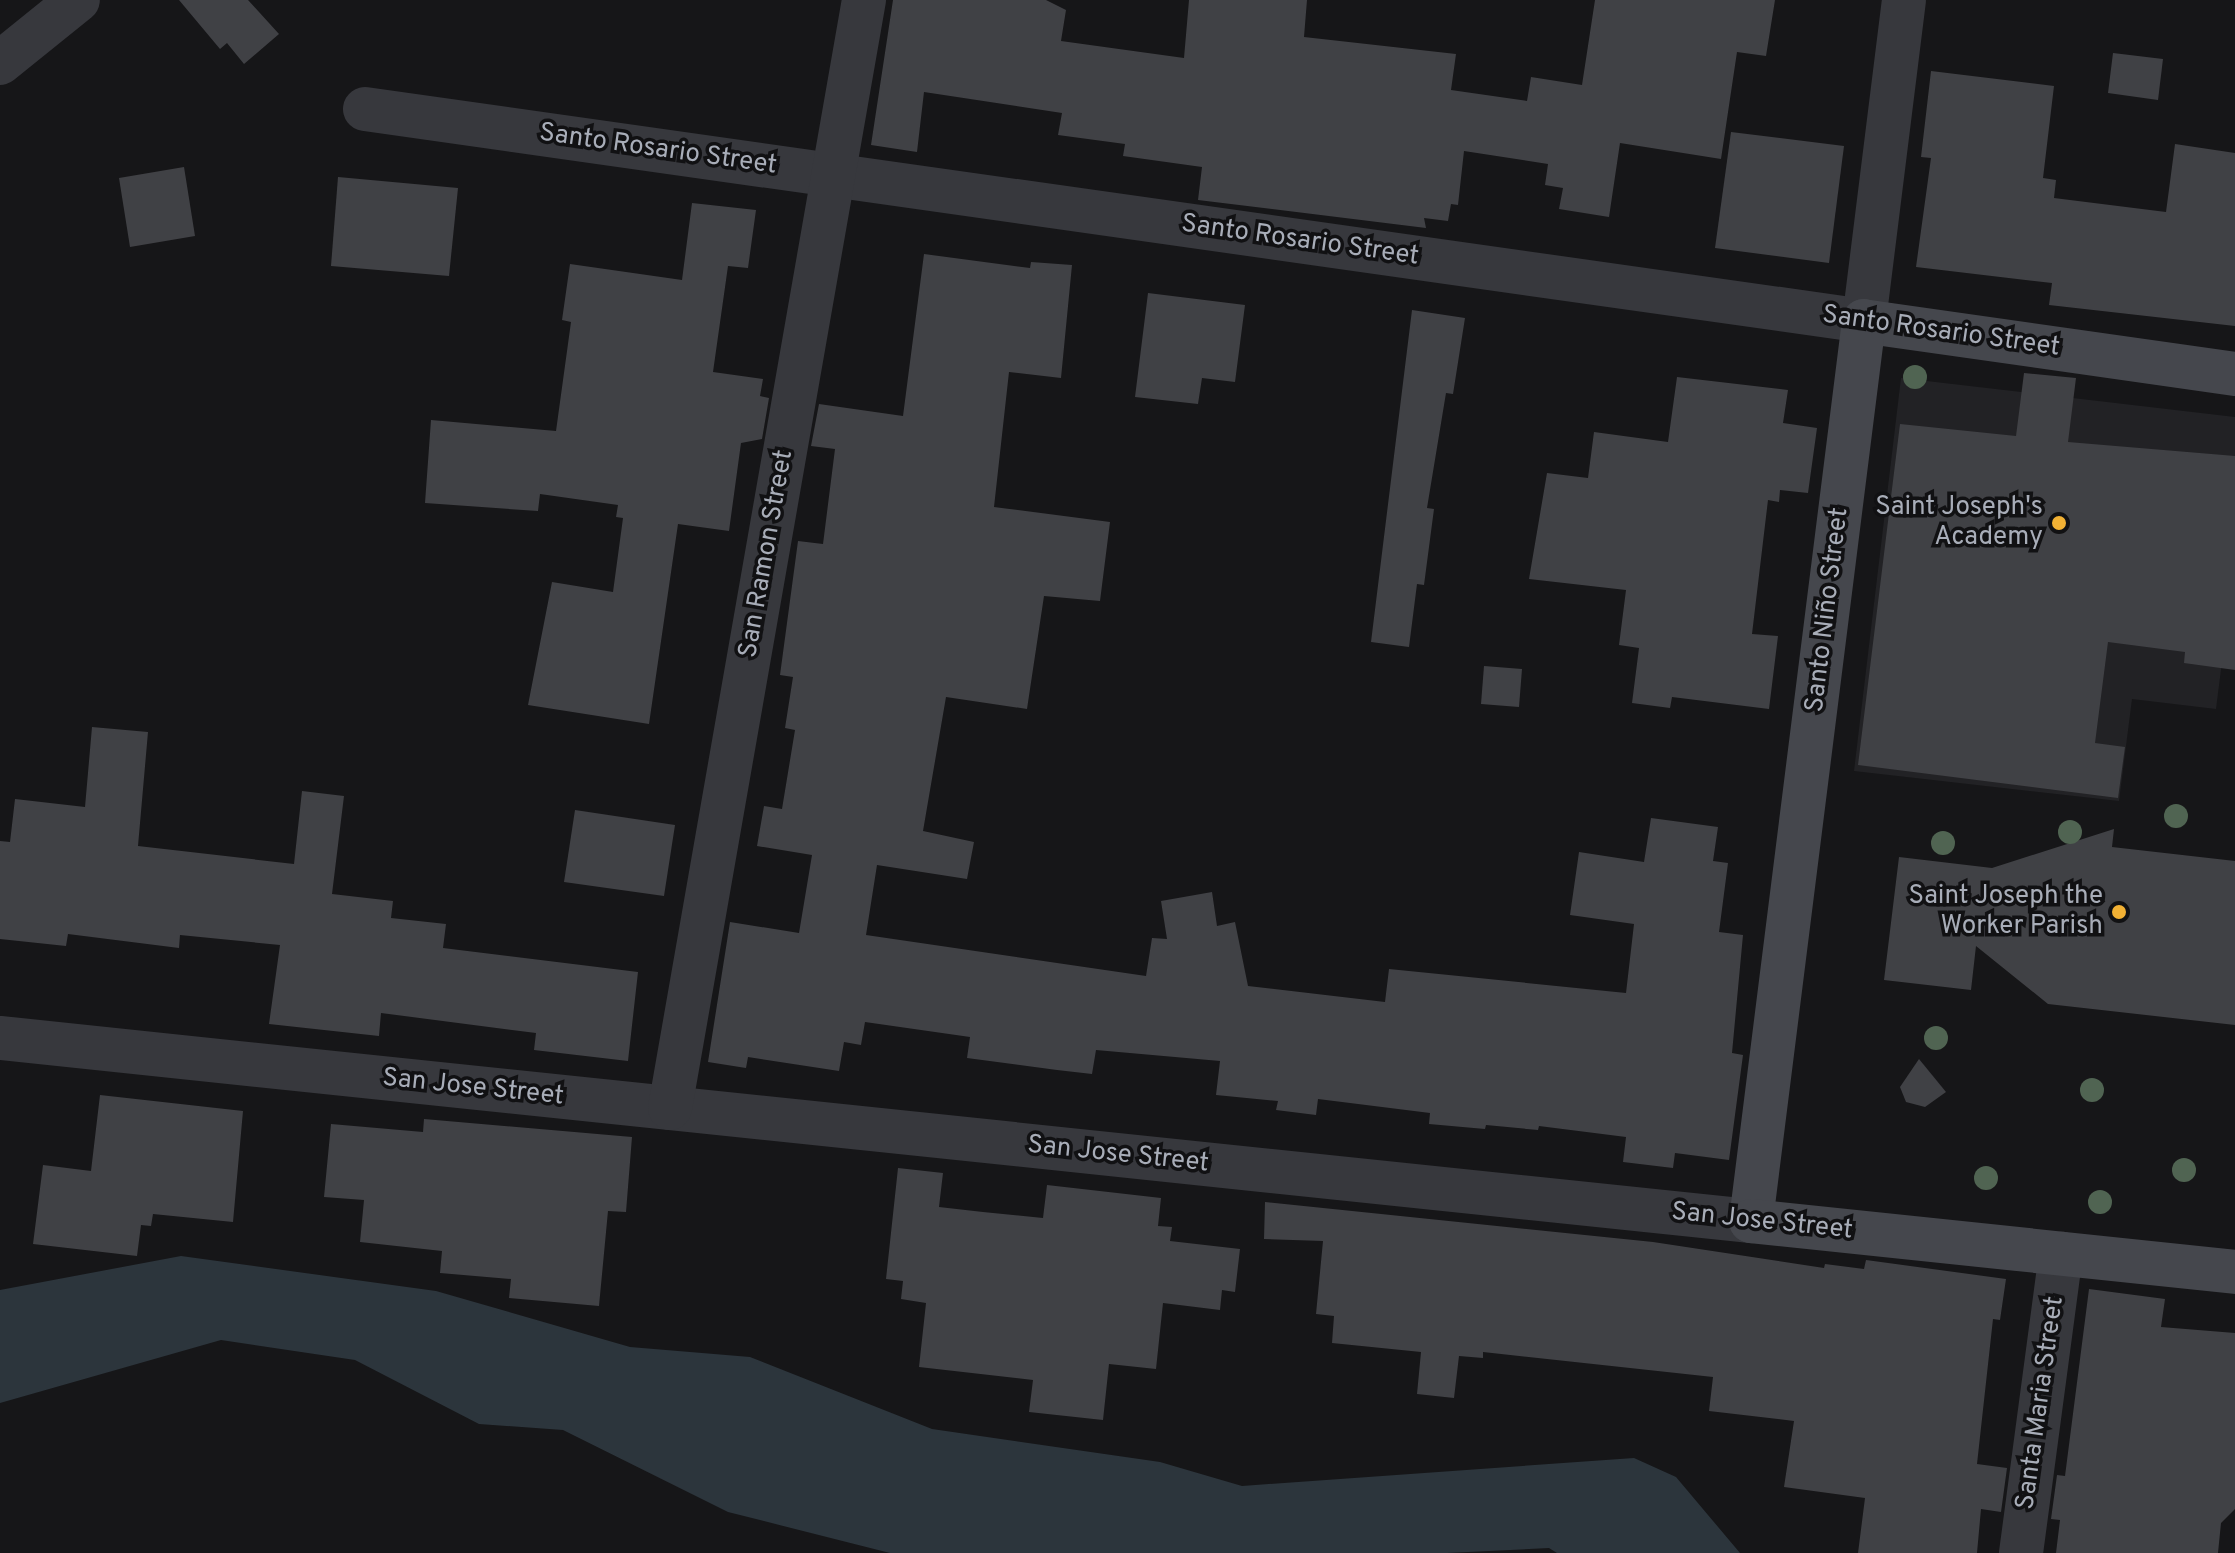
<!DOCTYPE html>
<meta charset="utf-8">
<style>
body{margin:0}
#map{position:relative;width:2235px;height:1553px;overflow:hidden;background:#161618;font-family:Overpass,sans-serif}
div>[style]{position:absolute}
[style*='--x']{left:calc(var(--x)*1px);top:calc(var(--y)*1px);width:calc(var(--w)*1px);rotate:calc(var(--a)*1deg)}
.built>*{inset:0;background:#222225}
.water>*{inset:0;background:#2c353c}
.building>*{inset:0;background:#404145}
.minor>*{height:44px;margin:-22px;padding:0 22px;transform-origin:22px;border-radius:22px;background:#37383d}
.secondary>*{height:44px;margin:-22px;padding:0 22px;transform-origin:22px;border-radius:22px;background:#45474d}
.trees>*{width:24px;height:24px;margin:-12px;border-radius:50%;background:#506452}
.dots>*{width:22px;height:22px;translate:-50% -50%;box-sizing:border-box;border:4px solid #111113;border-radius:50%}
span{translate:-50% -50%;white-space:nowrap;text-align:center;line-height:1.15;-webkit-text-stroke:7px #111113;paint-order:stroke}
.street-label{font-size:26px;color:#a8adb8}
.poi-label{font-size:26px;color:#a8adb8}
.right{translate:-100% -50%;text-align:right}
</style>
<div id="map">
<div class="built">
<i style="clip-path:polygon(1901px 378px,2235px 417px,2235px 630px,2226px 630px,2216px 709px,2132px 699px,2119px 801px,1854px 771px)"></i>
</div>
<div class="water">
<i style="clip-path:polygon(181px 1256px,436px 1291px,630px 1347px,750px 1357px,932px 1429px,1160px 1462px,1242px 1486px,1634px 1458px,1676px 1477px,1740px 1553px,1557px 1553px,1549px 1548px,1447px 1553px,890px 1553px,728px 1512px,563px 1430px,479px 1424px,355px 1360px,221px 1340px,0 1403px,0 1290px)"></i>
</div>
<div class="building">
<i style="clip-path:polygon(179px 0,248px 0,279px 34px,244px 64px,227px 43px,220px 49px)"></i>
<i style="clip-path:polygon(893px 0,1046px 0,1066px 10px,1061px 41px,1184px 58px,1189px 0,1307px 0,1304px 37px,1456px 54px,1451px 90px,1527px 101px,1531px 77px,1582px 85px,1595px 0,1775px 0,1766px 56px,1737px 52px,1721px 159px,1620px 143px,1609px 217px,1559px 209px,1563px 188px,1545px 185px,1548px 164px,1464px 151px,1458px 205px,1451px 204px,1448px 221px,1424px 218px,1426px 228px,1198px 200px,1202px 167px,1123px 156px,1125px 144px,1058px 135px,1062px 113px,924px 92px,917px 152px,871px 145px)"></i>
<i style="clip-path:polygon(2113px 53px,2163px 59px,2158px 100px,2108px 93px)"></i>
<i style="clip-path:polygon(1931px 71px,2054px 86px,2043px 178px,2056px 180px,2054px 198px,2166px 212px,2175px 144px,2235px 153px,2235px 326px,2049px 305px,2052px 283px,1916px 267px,1931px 158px,1921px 157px)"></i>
<i style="clip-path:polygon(1731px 132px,1844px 146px,1829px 263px,1715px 248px)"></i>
<i style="clip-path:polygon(184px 167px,195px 236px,130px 247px,119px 178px)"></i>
<i style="clip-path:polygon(338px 177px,458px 188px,449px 276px,331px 266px)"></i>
<i style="clip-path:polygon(692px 203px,756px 210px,748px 268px,728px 266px,713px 372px,763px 379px,760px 396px,769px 398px,762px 439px,741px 443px,729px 531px,678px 524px,649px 724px,528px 705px,552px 582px,613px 592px,623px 518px,616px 517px,618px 505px,540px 494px,538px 511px,425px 503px,431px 420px,556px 431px,571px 322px,562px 320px,570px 264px,682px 280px)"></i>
<i style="clip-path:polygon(924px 254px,1030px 268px,1031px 262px,1072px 265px,1061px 378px,1009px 372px,994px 507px,1110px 522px,1100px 601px,1044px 596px,1027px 709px,946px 697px,923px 831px,974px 842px,967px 879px,877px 865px,866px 935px,1146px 976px,1152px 938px,1167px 939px,1161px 901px,1212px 892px,1217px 926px,1235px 922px,1248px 986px,1385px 1002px,1389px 969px,1626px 993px,1634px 924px,1570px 915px,1579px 852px,1644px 862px,1651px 818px,1718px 827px,1713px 861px,1728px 863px,1719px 932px,1743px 935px,1732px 1053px,1743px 1055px,1729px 1160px,1675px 1153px,1673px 1168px,1623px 1162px,1626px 1137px,1539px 1126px,1538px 1130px,1486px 1125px,1485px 1129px,1429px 1124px,1430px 1113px,1318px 1099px,1316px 1115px,1276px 1110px,1278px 1101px,1216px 1095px,1220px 1061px,1096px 1050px,1092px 1074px,1057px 1070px,967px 1058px,970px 1037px,865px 1022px,861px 1045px,844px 1042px,839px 1071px,748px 1057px,746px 1068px,708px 1062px,730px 922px,799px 933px,812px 855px,757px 846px,764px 806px,782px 809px,795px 730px,785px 728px,793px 677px,780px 675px,798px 541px,823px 544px,835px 449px,811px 446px,819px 404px,903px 416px)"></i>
<i style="clip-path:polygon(1148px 293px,1245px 305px,1235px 382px,1202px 378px,1198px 404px,1135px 397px)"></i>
<i style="clip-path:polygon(1412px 310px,1465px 318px,1453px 394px,1446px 393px,1427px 508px,1434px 509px,1424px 585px,1417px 584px,1409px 647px,1371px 642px)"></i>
<i style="clip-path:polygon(2024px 373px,2076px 378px,2068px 442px,2235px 456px,2235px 670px,2184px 663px,2185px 652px,2108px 642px,2095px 743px,2125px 747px,2118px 798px,1858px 765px,1900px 424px,2016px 436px)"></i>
<i style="clip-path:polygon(1677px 377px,1788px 390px,1783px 423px,1817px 428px,1808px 493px,1780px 490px,1779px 502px,1768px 500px,1752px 634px,1778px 636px,1769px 709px,1672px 697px,1670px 708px,1632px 703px,1639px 648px,1619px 645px,1626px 590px,1529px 579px,1547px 473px,1588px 478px,1594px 432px,1668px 442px)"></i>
<i style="clip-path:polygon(1484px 666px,1522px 669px,1519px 707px,1481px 704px)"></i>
<i style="clip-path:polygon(92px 727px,148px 732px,138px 846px,294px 864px,302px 791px,344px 796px,332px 894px,393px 901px,391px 918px,446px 924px,443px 948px,638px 972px,628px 1061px,534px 1050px,536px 1033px,381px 1013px,379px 1036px,269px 1024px,280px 945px,180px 935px,179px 948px,68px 934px,66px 946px,0 939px,0 841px,10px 842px,15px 799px,85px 807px)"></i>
<i style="clip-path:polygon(575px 810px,675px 825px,664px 896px,564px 882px)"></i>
<i style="clip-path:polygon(2114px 829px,2112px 847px,2235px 861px,2235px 1025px,2048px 1004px,1976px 946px,1971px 990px,1884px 980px,1899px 857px,1992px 868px)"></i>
<i style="clip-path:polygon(1919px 1059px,1946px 1092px,1925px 1107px,1906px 1102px,1900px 1087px)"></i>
<i style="clip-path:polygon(100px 1095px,243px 1111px,233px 1222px,153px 1214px,151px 1226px,141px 1225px,137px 1256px,33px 1244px,43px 1165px,91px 1171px)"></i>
<i style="clip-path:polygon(424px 1119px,632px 1137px,626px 1212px,608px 1211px,599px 1306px,509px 1298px,511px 1279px,440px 1273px,442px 1251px,360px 1242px,364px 1200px,324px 1197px,331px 1124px,423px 1132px)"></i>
<i style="clip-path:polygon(898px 1168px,943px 1173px,939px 1207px,983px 1212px,1043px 1218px,1047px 1185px,1161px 1198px,1158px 1226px,1172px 1227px,1170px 1241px,1240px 1249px,1235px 1292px,1222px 1290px,1220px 1310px,1163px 1303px,1156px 1369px,1109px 1364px,1103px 1420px,1029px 1412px,1033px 1380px,919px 1367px,926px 1303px,901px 1299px,903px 1281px,886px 1279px)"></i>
<i style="clip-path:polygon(1265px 1202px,1653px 1242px,1824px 1268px,1825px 1264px,1864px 1269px,1866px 1260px,2006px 1279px,2000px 1320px,1993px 1319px,1977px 1464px,2007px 1468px,2001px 1512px,1981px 1509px,1977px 1553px,1858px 1553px,1865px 1498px,1784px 1487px,1794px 1421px,1709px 1411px,1713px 1377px,1483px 1352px,1483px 1358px,1459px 1356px,1454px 1398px,1417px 1394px,1421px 1352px,1332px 1343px,1334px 1316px,1316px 1314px,1323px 1241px,1264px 1239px)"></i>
<i style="clip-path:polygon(2089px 1289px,2165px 1299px,2161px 1327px,2235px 1333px,2235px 1509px,2221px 1523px,2218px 1553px,2056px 1553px,2060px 1520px,2051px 1519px,2057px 1475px,2065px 1476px)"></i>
</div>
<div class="minor">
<i style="--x:0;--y:63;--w:100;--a:-38.9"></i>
<i style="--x:365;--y:109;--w:1514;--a:8.05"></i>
<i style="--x:1864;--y:321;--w:323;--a:-82.9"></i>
<i style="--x:0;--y:1038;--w:1761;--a:5.97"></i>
<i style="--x:670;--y:1108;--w:1125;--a:-80.07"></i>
<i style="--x:2021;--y:1553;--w:302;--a:-82.4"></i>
</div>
<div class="secondary">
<i style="--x:2235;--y:374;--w:375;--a:-171.9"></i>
<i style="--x:1864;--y:321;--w:907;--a:97.16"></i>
<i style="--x:1751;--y:1221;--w:487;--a:6"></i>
</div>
<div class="trees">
<i style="left:1915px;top:377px"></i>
<i style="left:2176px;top:816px"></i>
<i style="left:2070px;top:832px"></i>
<i style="left:1943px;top:843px"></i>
<i style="left:1936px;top:1038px"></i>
<i style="left:2092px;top:1090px"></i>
<i style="left:2184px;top:1170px"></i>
<i style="left:1986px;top:1178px"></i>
<i style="left:2100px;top:1202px"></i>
</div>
<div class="dots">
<i style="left:2059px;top:523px;background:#f2b134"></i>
<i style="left:2119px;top:912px;background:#f2b134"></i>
</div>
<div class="street-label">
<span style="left:658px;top:150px;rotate:8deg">Santo Rosario Street</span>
<span style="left:1300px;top:241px;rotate:8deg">Santo Rosario Street</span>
<span style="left:1941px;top:332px;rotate:8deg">Santo Rosario Street</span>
<span style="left:767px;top:554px;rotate:-80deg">San Ramon Street</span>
<span style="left:1828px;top:610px;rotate:-83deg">Santo Niño Street</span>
<span style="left:473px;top:1088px;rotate:6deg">San Jose Street</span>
<span style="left:1118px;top:1155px;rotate:6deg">San Jose Street</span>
<span style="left:1762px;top:1222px;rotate:6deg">San Jose Street</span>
<span style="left:2041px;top:1403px;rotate:-82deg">Santa Maria Street</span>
</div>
<div class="poi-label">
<span class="right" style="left:2043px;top:523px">Saint Joseph's<br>Academy</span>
<span class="right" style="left:2103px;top:912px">Saint Joseph the<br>Worker Parish</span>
</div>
</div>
